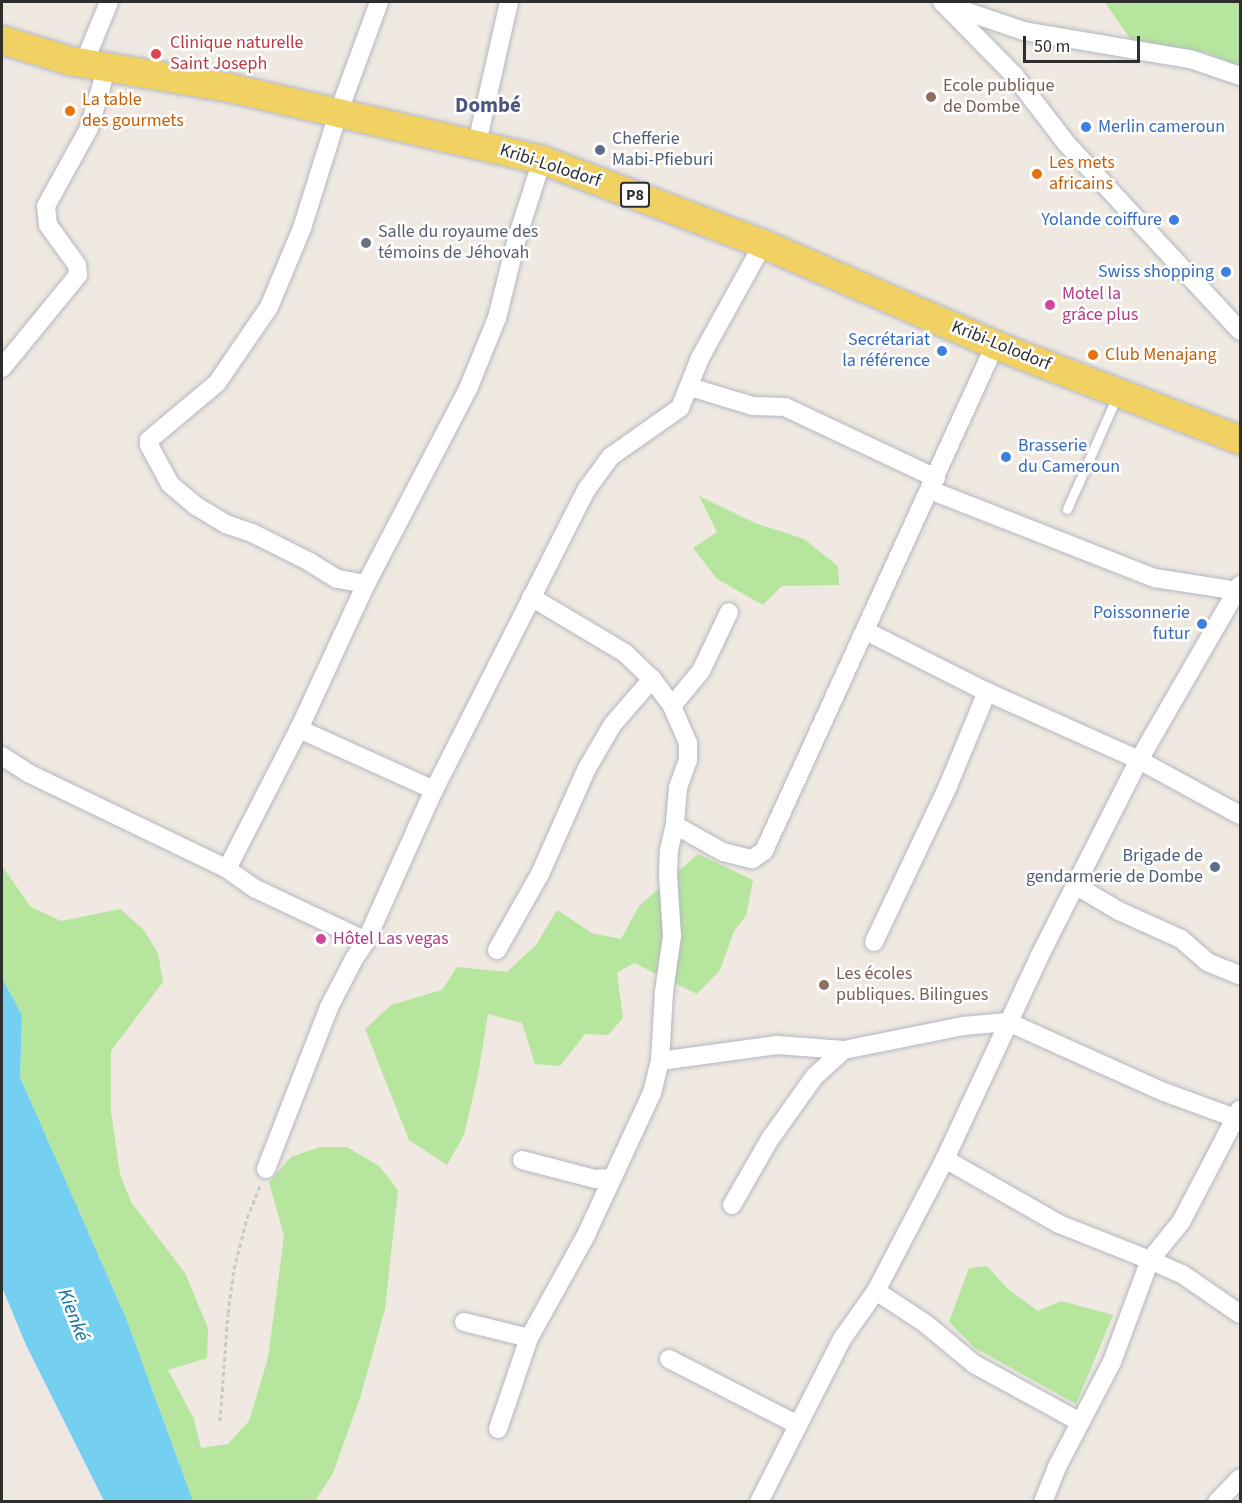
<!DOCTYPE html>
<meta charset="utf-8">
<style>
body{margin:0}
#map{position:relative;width:1242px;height:1503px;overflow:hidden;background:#efe9e1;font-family:"Source Sans 3",sans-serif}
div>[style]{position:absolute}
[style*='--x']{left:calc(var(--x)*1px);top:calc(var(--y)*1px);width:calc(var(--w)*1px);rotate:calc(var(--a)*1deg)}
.green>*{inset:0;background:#b6e59e}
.water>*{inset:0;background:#75cff0}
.path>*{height:3px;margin-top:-1.5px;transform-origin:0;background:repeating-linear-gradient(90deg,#c9c9c9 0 4.5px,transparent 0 7.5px)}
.roads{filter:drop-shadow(0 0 2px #b4b7c1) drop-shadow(0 0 2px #b4b7c1)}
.lane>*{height:9px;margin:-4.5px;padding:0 4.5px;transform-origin:4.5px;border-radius:4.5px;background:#fff}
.street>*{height:18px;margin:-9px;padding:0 9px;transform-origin:9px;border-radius:9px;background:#fff}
.primary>*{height:28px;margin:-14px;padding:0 14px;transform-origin:14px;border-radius:14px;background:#f2d163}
.dots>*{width:16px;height:16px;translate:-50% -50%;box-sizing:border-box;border:3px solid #fff;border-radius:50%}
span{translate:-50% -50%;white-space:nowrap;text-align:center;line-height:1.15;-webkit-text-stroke:5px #fff;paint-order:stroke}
.shield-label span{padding:2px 4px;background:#fff;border:2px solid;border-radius:4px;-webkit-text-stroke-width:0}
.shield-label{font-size:16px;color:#2e2e2e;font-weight:700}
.health-label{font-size:18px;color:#be3a42}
.left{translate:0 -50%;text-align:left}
.education-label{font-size:18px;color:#785e54}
.food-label{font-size:18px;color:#c56008}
.shop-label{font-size:18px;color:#366cbe}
.right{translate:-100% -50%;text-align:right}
.service-label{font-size:18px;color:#4e5e75}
.street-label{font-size:18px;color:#2e2e2e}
.worship-label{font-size:18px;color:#5b616d}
.hotel-label{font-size:18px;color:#b23c85}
.water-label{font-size:20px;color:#0d6fa3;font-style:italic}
.quarter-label{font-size:21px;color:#4d5680;font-weight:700}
.frame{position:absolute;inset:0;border:3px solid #2e2e2e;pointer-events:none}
.scale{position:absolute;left:1023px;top:36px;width:117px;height:27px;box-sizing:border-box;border:3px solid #2e2e2e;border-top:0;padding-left:8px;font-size:18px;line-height:21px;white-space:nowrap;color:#2e2e2e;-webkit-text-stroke:4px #fff;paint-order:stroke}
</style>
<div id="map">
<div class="green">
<i style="clip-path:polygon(1105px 2px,1240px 2px,1240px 67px,1208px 53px,1132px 42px)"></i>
<i style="clip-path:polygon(699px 496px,755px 523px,804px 539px,838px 566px,839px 585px,782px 586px,763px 605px,717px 579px,693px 548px,717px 532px)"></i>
<i style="clip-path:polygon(698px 854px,753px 880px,746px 916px,734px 931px,720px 970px,697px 994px,634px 963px,617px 973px,623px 1018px,608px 1035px,585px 1034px,560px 1066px,535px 1064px,522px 1023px,488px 1014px,478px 1075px,464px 1135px,447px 1165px,409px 1140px,365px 1029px,391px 1005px,442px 990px,457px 967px,507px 972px,536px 945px,557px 910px,592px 933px,621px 939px,639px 906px)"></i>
<i style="clip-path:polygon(2px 866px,31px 907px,61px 921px,120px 909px,143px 929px,158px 953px,163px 982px,111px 1051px,111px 1112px,120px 1174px,131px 1202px,185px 1273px,208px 1328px,207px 1358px,168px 1370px,194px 1419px,201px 1448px,228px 1444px,249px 1421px,268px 1358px,284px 1236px,269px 1182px,291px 1157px,320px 1147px,347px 1147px,379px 1166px,398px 1190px,385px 1309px,360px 1398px,333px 1473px,315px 1501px,193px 1501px,126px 1318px,20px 1077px,22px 1015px,2px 978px)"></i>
<i style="clip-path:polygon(987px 1266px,1007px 1288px,1038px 1311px,1061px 1301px,1113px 1315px,1076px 1404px,975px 1348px,949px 1322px,969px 1268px)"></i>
</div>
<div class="water">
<i style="clip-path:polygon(2px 978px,22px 1015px,20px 1077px,126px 1318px,193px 1501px,104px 1501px,26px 1345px,2px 1287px)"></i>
</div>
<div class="path">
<i style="--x:220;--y:1421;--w:108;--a:-85.8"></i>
<i style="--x:228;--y:1313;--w:44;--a:-82.2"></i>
<i style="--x:234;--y:1269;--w:53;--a:-75.7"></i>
<i style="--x:247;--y:1218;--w:35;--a:-68"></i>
</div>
<div class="roads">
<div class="lane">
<i style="--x:1067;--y:509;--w:124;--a:-66.1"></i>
</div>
<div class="street">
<i style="--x:942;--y:2;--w:103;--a:45.4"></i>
<i style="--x:1014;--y:75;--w:86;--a:52.6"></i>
<i style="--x:1066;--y:143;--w:256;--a:47.2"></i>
<i style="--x:950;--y:6;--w:78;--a:18.7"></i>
<i style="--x:1024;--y:31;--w:168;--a:9.6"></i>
<i style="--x:1190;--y:59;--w:53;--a:18.8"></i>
<i style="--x:84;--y:63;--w:66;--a:-67.7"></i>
<i style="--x:477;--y:143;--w:145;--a:-77.2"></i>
<i style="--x:2;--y:368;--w:120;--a:-50.7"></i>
<i style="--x:78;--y:275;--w:10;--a:-96"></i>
<i style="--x:77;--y:265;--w:49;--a:-125.9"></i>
<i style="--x:48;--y:225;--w:19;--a:-96"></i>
<i style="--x:46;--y:206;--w:89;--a:-61.1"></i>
<i style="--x:89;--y:128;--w:64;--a:-73.6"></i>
<i style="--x:690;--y:387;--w:66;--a:16.8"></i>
<i style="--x:753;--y:406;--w:32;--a:2"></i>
<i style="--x:785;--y:407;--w:167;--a:25.2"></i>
<i style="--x:930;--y:490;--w:242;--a:21.4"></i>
<i style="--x:1155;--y:578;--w:83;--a:9"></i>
<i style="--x:366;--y:584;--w:29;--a:-170"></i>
<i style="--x:337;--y:579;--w:32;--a:-148"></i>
<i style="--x:310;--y:562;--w:65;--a:-153.4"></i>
<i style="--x:252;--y:533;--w:28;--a:-161"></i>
<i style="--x:226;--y:524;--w:35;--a:-149"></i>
<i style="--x:196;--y:506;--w:34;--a:-140"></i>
<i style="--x:170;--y:484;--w:44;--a:-118.3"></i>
<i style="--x:149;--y:445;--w:5;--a:-90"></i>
<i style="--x:149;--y:440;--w:89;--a:-40"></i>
<i style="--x:217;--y:383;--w:92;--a:-55.6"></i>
<i style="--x:269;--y:307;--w:86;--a:-67.3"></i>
<i style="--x:302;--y:228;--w:123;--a:-72.5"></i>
<i style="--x:339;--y:111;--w:116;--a:-69.8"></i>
<i style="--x:531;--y:597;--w:109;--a:30.8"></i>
<i style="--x:625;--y:653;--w:37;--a:44"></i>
<i style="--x:652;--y:679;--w:34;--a:53"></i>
<i style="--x:672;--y:706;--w:40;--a:66.6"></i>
<i style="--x:688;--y:743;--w:17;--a:90"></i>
<i style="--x:688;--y:760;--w:30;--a:110"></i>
<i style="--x:678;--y:788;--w:37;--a:95"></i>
<i style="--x:866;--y:631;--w:136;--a:26.8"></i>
<i style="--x:987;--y:692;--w:167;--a:24.1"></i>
<i style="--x:1139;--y:760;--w:115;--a:28.6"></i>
<i style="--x:672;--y:706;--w:45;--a:-50.4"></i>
<i style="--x:701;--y:671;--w:65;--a:-64.6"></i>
<i style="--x:299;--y:729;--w:148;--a:24.3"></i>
<i style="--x:2;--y:756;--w:33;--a:33"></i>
<i style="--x:30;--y:774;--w:219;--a:25.7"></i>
<i style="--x:227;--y:869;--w:35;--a:35"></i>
<i style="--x:256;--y:889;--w:122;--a:25.3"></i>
<i style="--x:227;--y:869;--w:157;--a:-62.8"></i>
<i style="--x:299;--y:729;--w:160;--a:-65.2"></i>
<i style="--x:366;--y:584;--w:220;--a:-62.4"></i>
<i style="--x:468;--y:389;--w:77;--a:-67.8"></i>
<i style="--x:497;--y:318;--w:82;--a:-76"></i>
<i style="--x:517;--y:238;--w:82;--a:-72.2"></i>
<i style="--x:1075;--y:885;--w:51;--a:30.6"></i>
<i style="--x:1119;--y:911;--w:68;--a:24.3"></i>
<i style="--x:1181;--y:939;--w:35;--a:41"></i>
<i style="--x:1207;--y:962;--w:35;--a:22"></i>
<i style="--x:874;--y:942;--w:173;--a:-64.6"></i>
<i style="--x:948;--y:786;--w:102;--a:-67.5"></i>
<i style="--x:497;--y:950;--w:87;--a:-60.5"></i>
<i style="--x:540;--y:874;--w:114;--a:-66.1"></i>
<i style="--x:586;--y:770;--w:53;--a:-59.6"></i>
<i style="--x:613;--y:724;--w:60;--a:-49.1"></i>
<i style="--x:660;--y:1061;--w:118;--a:-7.8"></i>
<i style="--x:777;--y:1045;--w:67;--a:4.3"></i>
<i style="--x:844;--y:1050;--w:121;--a:-11.4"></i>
<i style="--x:963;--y:1026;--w:45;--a:-5.1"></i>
<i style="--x:1008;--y:1022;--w:171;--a:24.2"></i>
<i style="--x:1164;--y:1092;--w:76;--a:20.1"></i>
<i style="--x:945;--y:1159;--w:131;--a:29.7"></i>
<i style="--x:1059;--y:1224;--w:98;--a:21.6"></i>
<i style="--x:1150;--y:1260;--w:49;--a:-50.8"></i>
<i style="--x:1181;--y:1222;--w:127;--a:-62.4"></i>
<i style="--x:522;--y:1160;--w:75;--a:14.6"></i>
<i style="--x:595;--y:1179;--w:17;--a:-3"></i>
<i style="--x:266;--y:1169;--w:174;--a:-68.7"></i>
<i style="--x:329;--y:1007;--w:54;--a:-62.5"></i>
<i style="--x:354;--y:959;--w:22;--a:-56"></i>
<i style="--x:366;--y:941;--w:166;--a:-65.8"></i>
<i style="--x:434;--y:790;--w:338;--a:-63.1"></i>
<i style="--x:587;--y:489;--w:39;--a:-54"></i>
<i style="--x:610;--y:457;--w:85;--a:-35"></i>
<i style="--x:680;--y:408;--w:54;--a:-68.2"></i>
<i style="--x:700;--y:358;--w:130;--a:-61.1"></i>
<i style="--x:732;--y:1205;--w:76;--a:-60.1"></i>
<i style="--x:770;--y:1139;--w:77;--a:-54.5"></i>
<i style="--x:815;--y:1076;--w:39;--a:-42"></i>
<i style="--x:876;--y:1291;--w:60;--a:33.4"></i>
<i style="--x:926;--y:1324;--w:62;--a:39.8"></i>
<i style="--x:974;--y:1364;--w:121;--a:28.7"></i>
<i style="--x:464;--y:1322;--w:67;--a:13.8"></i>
<i style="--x:669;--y:1359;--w:145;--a:27.1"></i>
<i style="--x:498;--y:1429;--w:96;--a:-71.2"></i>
<i style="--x:529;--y:1338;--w:118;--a:-61"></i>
<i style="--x:586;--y:1235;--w:157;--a:-65.1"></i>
<i style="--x:652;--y:1093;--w:33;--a:-76"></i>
<i style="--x:660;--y:1061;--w:69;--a:-86.7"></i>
<i style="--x:664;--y:992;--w:57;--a:-81.9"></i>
<i style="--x:672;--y:936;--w:62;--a:-93.7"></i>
<i style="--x:668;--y:874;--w:24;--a:-88"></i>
<i style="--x:669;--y:850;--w:26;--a:-77"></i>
<i style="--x:675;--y:825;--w:55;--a:29.4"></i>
<i style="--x:723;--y:852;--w:30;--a:14"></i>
<i style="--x:752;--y:859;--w:14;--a:-34"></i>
<i style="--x:764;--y:851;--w:556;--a:-65.46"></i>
<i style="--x:759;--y:1502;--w:183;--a:-63"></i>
<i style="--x:842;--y:1339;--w:59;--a:-54.7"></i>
<i style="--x:876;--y:1291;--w:149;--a:-62.4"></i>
<i style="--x:945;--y:1159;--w:225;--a:-65"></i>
<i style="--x:1040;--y:955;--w:219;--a:-63.1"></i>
<i style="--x:1139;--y:760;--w:202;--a:-60"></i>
<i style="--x:1043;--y:1502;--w:35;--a:-68"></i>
<i style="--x:1056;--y:1469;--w:121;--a:-62.4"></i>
<i style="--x:1112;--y:1362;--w:109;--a:-69.6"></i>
<i style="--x:1150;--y:1260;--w:35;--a:24"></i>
<i style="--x:1182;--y:1274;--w:70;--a:34.6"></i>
<i style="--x:1217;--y:1502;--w:33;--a:-46"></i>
</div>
<div class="primary">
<i style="--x:2;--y:40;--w:71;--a:17.2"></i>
<i style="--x:70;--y:61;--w:162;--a:9.6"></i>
<i style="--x:230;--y:88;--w:320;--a:13"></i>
<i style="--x:542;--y:160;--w:236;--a:20.8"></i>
<i style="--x:763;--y:244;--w:253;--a:23.5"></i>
<i style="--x:995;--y:345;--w:263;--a:21.2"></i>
</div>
</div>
<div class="dots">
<i style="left:156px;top:54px;background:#e0444e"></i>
<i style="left:931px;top:97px;background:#8d6e63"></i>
<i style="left:70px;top:111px;background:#e8710a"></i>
<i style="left:1086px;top:127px;background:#3f7fe0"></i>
<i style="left:600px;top:150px;background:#5c6f8a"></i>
<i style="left:1037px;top:174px;background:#e8710a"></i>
<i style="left:1174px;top:220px;background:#3f7fe0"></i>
<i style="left:366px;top:243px;background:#6b7280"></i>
<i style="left:1226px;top:272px;background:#3f7fe0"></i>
<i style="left:1050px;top:305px;background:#d1479c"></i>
<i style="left:942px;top:351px;background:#3f7fe0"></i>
<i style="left:1093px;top:355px;background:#e8710a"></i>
<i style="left:1006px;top:457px;background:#3f7fe0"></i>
<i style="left:1202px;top:624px;background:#3f7fe0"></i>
<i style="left:1215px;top:867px;background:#5c6f8a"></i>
<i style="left:321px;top:939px;background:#d1479c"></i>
<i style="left:824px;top:985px;background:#8d6e63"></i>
</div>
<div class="shield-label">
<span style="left:635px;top:195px">P8</span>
</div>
<div class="health-label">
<span class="left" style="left:170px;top:54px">Clinique naturelle<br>Saint Joseph</span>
</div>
<div class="education-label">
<span class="left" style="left:943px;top:97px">Ecole publique<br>de Dombe</span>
<span class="left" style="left:836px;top:985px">Les écoles<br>publiques. Bilingues</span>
</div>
<div class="food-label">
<span class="left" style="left:82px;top:111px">La table<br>des gourmets</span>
<span class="left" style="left:1049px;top:174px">Les mets<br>africains</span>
<span class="left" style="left:1105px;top:355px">Club Menajang</span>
</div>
<div class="shop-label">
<span class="left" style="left:1098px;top:127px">Merlin cameroun</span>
<span class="right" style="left:1162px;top:220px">Yolande coiffure</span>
<span class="right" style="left:1214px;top:272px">Swiss shopping</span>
<span class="right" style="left:930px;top:351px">Secrétariat<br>la référence</span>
<span class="left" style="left:1018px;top:457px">Brasserie<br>du Cameroun</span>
<span class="right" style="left:1190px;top:624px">Poissonnerie<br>futur</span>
</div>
<div class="service-label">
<span class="left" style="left:612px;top:150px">Chefferie<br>Mabi-Pfieburi</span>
<span class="right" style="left:1203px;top:867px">Brigade de<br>gendarmerie de Dombe</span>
</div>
<div class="street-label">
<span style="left:550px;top:166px;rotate:18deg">Kribi-Lolodorf</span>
<span style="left:1001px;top:346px;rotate:22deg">Kribi-Lolodorf</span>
</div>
<div class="worship-label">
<span class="left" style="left:378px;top:243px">Salle du royaume des<br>témoins de Jéhovah</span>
</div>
<div class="hotel-label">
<span class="left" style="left:1062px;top:305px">Motel la<br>grâce plus</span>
<span class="left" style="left:333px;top:939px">Hôtel Las vegas</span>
</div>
<div class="water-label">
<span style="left:73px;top:1315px;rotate:69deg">Kienké</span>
</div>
<div class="quarter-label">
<span style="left:488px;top:105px">Dombé</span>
</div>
<div class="frame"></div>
<div class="scale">50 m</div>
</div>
